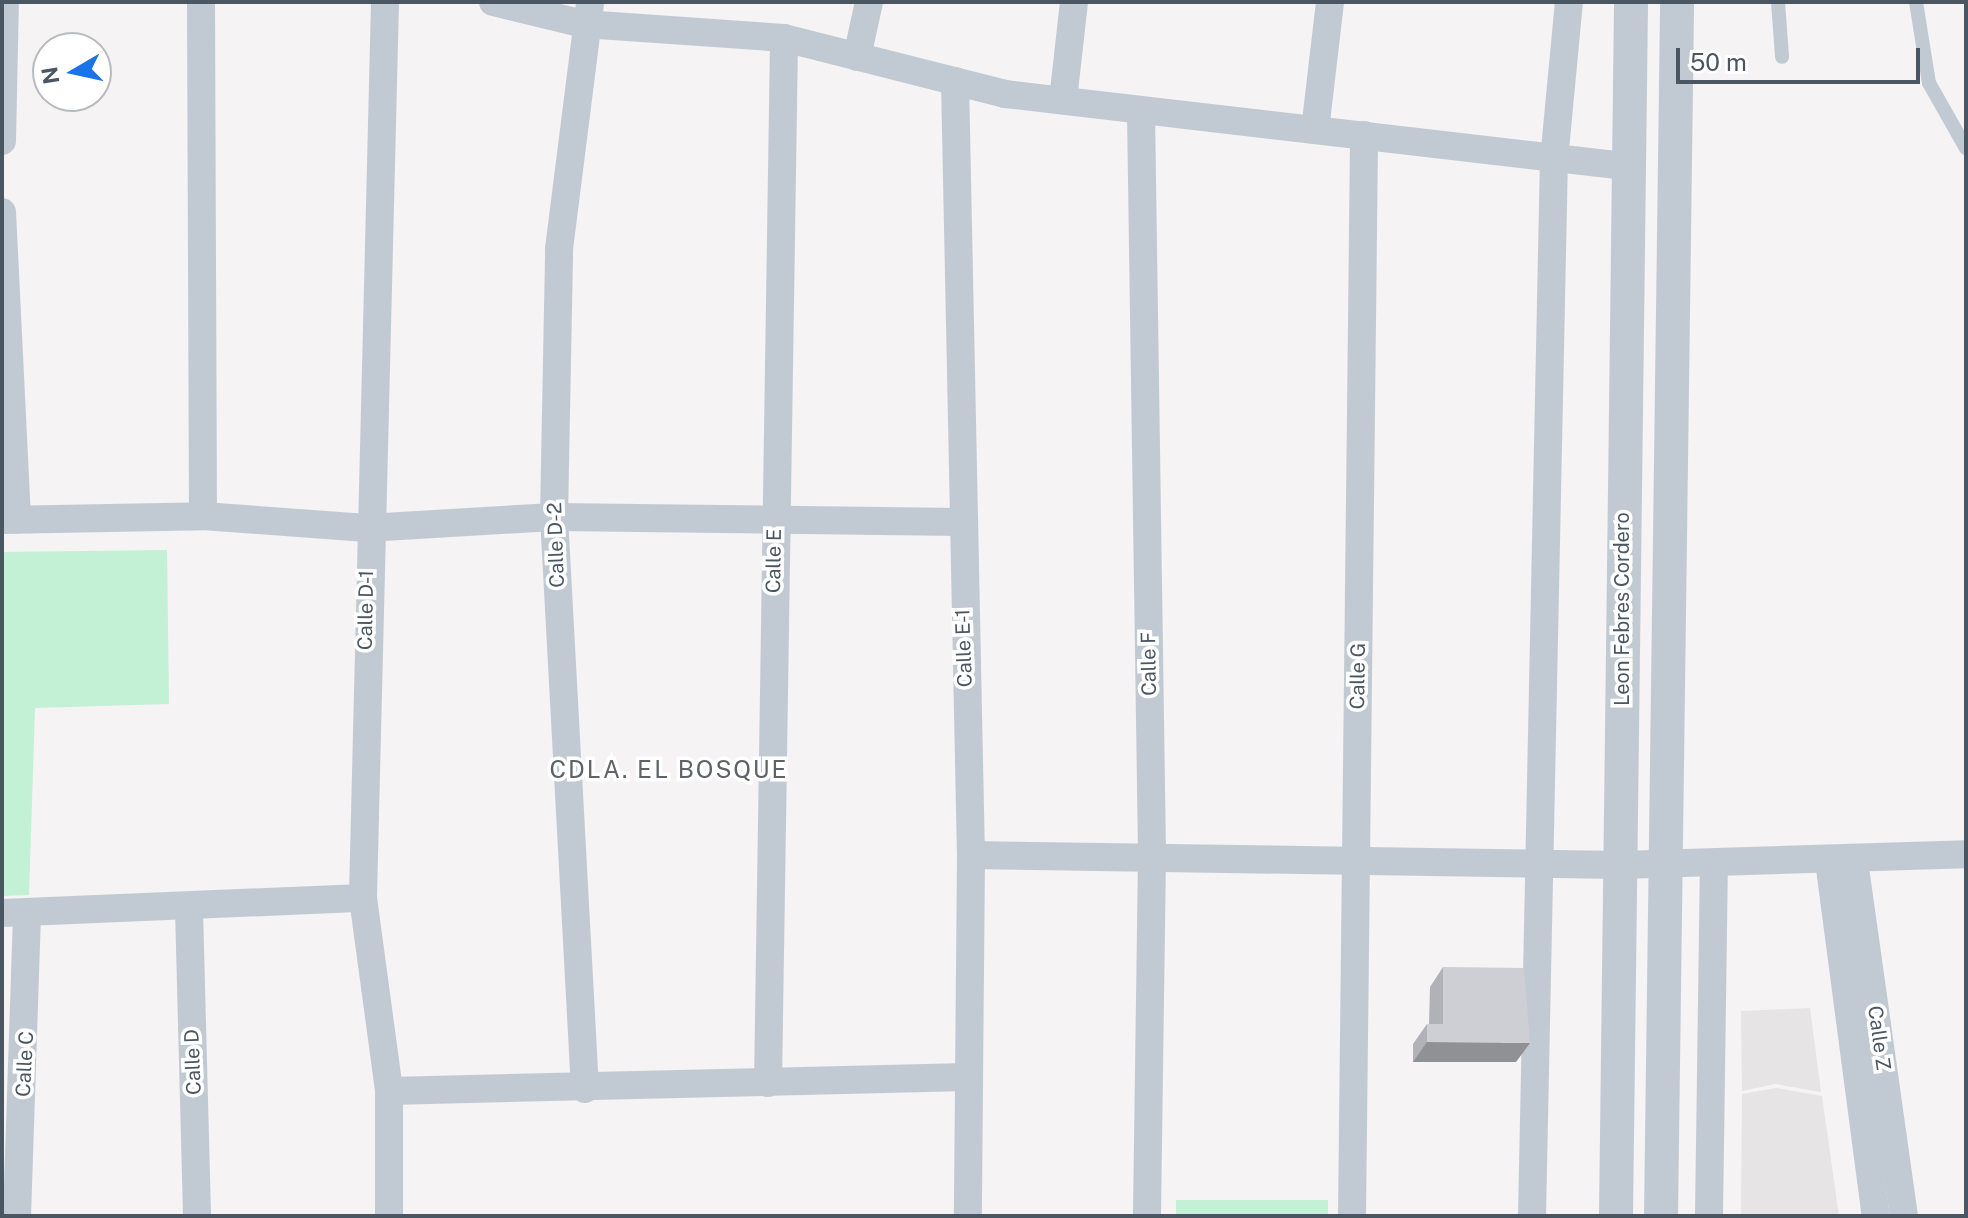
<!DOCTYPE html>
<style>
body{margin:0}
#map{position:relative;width:1968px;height:1218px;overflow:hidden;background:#f5f3f3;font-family:"Public Sans",sans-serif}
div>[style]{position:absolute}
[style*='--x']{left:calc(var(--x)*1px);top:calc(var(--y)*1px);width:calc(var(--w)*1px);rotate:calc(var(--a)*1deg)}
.education>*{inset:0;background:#e6e4e5}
.green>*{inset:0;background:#c3f1d5}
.service>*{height:14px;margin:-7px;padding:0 7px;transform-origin:7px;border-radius:7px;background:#c1cad2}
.minor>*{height:28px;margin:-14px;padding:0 14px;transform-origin:14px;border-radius:14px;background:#c1cad2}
.tertiary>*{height:34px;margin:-17px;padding:0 17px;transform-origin:17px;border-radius:17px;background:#c1cad2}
.wall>*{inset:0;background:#b0b2b7}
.shaded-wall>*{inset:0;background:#909195}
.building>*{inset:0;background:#cdcfd5}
span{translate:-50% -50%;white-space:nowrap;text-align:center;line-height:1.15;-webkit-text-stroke:7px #fff;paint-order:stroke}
.street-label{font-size:20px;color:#4a5661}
.quarter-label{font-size:24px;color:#5f6368;letter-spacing:2px}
.frame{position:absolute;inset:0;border:4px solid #4a5661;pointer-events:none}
.north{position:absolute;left:32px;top:32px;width:80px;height:80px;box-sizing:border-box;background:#fff;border:2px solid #b7bbc0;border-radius:50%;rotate:261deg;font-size:22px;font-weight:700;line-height:32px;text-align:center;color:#4a5661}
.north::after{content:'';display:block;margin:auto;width:28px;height:36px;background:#1a73e8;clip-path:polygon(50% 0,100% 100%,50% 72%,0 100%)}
.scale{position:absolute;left:1676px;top:48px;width:244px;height:36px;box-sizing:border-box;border:4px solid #4a5661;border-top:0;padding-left:10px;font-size:24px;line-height:28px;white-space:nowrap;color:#4a5661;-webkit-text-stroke:6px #fff;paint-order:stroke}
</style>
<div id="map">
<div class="education">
<i style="clip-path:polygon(1810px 1008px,1821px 1092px,1775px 1084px,1742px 1091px,1741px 1011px)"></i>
<i style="clip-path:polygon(1776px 1088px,1822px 1096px,1839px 1216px,1741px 1216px,1742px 1094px)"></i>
</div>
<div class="green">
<i style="clip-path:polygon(167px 550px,169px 704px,35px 708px,29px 895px,2px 896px,2px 552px)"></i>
<i style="clip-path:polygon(1176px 1200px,1328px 1200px,1328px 1216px,1176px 1216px)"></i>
</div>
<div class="service">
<i style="--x:1778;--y:2;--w:55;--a:85.8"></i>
<i style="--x:1916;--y:2;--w:82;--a:80.9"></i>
<i style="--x:1929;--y:83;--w:75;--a:60.4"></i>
</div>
<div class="minor">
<i style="--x:201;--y:2;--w:514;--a:89.78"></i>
<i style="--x:385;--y:2;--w:896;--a:91.41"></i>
<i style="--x:363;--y:898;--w:195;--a:82.3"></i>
<i style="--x:389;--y:1091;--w:125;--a:90"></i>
<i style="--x:493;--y:2;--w:94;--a:13.6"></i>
<i style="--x:584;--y:24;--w:200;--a:4"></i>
<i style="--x:784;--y:38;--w:228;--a:14.2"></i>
<i style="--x:1005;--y:94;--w:623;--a:6.63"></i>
<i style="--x:857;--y:57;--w:56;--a:-77.7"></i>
<i style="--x:955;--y:81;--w:774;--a:88.82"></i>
<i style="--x:971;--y:855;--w:361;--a:90.5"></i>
<i style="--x:1063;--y:100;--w:99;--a:-83.6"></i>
<i style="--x:1141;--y:112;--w:744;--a:89.15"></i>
<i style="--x:1152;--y:856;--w:360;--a:90.8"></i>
<i style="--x:1315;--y:130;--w:129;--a:-83.3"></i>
<i style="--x:2;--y:141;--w:139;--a:-88.8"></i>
<i style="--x:2;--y:212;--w:308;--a:87.2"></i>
<i style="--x:2;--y:520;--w:201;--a:-1.1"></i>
<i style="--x:203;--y:516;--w:164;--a:4.2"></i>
<i style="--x:367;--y:528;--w:187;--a:-3.4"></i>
<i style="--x:554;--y:517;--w:406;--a:0.7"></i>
<i style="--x:971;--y:855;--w:650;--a:0.88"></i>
<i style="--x:1621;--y:865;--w:345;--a:-1.8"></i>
<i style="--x:1829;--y:861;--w:358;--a:82.5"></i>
<i style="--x:1854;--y:861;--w:359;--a:82"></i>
<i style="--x:189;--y:909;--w:307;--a:88.5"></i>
<i style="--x:2;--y:913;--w:361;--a:-2.4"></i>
<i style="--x:768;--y:1083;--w:1045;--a:-89.12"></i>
<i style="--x:585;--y:1089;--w:573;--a:-93.1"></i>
<i style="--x:554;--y:517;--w:268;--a:-88.9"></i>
<i style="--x:559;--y:249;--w:249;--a:-82.8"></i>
<i style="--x:389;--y:1091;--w:578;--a:-1.39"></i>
<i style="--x:17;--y:1216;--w:304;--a:-88.1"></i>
<i style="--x:1352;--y:1216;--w:1081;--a:-89.36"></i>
<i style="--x:1532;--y:1216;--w:1056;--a:-88.81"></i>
<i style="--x:1554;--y:160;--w:159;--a:-84.6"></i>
<i style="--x:1709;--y:1216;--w:353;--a:-89.2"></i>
</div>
<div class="tertiary">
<i style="--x:1616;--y:1216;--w:1214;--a:-89.29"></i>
<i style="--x:1661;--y:1216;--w:1214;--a:-89.24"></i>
</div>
<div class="wall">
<i style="clip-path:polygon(1443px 967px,1516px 1062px,1413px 1062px,1413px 1044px,1427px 1024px,1429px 1024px,1430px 987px)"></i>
</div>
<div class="shaded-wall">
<i style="clip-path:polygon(1427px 1042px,1530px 1043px,1516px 1062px,1413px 1062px)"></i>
</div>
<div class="building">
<i style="clip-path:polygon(1443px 967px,1524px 968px,1530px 1043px,1427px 1042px,1427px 1024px,1443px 1024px)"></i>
</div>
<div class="street-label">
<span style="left:556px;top:545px;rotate:-92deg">Calle D-2</span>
<span style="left:774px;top:561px;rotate:-89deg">Calle E</span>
<span style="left:1622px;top:609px;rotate:-90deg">Leon Febres Cordero</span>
<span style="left:366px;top:610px;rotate:-89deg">Calle D-1</span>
<span style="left:964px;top:648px;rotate:-92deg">Calle E-1</span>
<span style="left:1149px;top:664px;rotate:-91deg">Calle F</span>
<span style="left:1358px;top:676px;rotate:-89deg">Calle G</span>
<span style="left:1879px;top:1038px;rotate:82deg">Calle Z</span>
<span style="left:193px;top:1062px;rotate:-92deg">Calle D</span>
<span style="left:25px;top:1064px;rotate:-87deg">Calle C</span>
</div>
<div class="quarter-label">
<span style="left:669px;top:770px">CDLA. EL BOSQUE</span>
</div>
<div class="frame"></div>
<div class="north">N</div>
<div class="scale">50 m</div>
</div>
